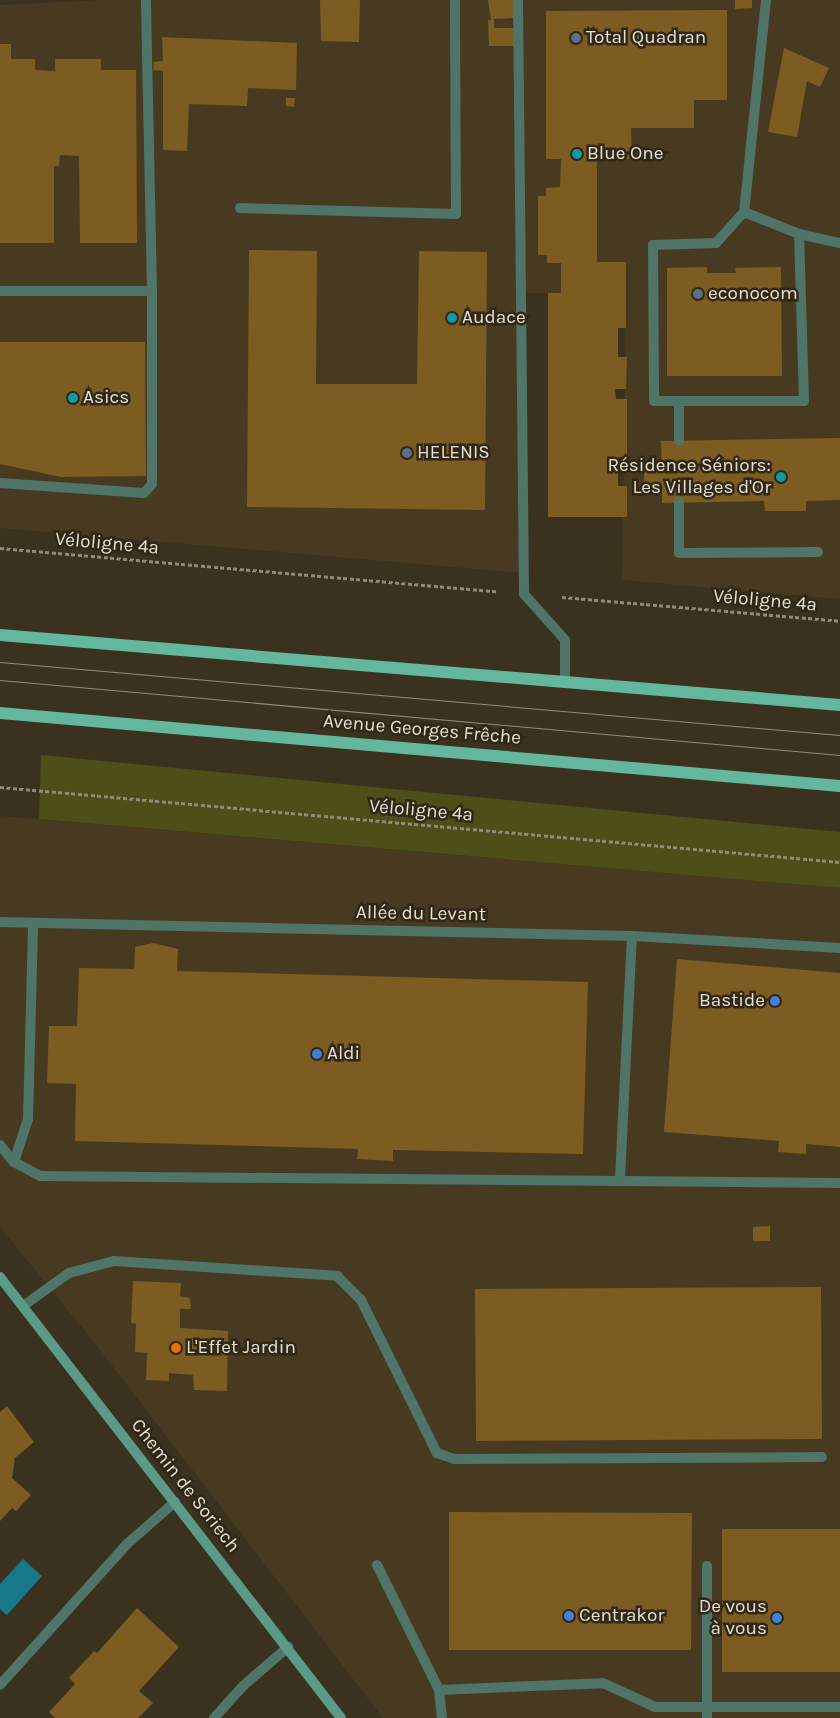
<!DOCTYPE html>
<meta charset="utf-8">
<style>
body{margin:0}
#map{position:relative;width:840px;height:1718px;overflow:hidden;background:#3b311f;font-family:Karla,sans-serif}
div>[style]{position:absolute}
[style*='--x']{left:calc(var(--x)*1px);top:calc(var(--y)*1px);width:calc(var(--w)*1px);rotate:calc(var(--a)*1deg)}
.built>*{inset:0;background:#483921}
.green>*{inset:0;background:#4d4e18}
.water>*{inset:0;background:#19778a}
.building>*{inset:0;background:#7d5c21}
.path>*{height:3px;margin-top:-1.5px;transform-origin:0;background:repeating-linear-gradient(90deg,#92897b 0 4px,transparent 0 6.5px)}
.lane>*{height:10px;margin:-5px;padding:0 5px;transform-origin:5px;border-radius:5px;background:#4e7568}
.street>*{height:10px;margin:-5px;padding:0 5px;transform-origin:5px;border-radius:5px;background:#4e7568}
.secondary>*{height:10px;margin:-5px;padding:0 5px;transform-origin:5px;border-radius:5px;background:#5a9a86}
.primary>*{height:12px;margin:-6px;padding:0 6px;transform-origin:6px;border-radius:6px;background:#62b79d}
.tram>*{height:1px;margin:-0.5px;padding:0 0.5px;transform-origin:0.5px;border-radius:0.5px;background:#938b7c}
.dots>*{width:14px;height:14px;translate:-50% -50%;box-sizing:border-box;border:2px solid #312715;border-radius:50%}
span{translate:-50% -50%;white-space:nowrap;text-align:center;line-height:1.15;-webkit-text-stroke:5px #312715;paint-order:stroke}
.poi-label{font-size:19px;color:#e6dfd4}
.left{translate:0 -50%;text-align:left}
.right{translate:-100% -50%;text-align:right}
.street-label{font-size:19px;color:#e6dfd4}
</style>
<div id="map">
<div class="built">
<i style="clip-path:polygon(101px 0,840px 0,840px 599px,622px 580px,626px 293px,517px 293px,523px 573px,0 528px,0 5px)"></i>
<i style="clip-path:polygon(0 816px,840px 888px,840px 1718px,383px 1718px,97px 1346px,0 1227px)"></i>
</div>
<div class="green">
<i style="clip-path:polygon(41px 755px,840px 832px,840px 888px,39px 819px)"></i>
</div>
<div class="water">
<i style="clip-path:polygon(23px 1559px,42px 1576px,7px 1615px,0 1609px,0 1584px)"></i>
</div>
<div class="building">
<i style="clip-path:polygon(320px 0,360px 0,359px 42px,321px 41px)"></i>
<i style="clip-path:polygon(488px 0,515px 0,515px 18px,494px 19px,494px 28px,515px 28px,515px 46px,489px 46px,488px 20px,491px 20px)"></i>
<i style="clip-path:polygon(735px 0,752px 0,752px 8px,735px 9px)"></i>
<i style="clip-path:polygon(727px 10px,727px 100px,694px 100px,694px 128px,631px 128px,632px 159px,597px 159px,597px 262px,626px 262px,626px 328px,618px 328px,618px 357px,627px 357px,626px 389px,615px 389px,616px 399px,627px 399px,627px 457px,618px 457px,618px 486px,627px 486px,627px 517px,548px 517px,548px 293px,561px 293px,561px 263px,547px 263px,547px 255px,538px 255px,538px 196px,546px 196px,546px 188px,560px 187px,561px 159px,546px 159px,546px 11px)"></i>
<i style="clip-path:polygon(162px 37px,297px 43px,296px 90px,248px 88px,247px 106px,189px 104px,187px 151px,163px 150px,163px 71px,153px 70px,154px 62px,163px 61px)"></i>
<i style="clip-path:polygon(0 44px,11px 44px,11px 59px,35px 59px,35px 70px,55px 71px,55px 59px,101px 59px,101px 70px,136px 70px,137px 243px,80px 243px,79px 156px,60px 155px,59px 166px,54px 166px,54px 243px,0 243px)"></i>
<i style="clip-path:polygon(784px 48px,829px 68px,820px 87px,807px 81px,797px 137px,768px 132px)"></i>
<i style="clip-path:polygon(286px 98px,295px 98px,294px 107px,286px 106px)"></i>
<i style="clip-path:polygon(249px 250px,317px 251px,316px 384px,417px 384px,419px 251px,487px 252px,485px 510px,247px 507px)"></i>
<i style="clip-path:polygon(707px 267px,707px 273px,736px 273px,735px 268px,781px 267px,782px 376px,667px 376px,667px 268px)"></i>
<i style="clip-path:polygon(0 342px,145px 342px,146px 476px,61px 477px,0 464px)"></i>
<i style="clip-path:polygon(840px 438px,840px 500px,806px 501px,806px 511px,765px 511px,764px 501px,662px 503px,662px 487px,644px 487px,644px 471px,662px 471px,661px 441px)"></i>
<i style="clip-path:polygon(153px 943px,178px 949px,177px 971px,588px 982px,583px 1154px,393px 1150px,393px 1161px,357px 1159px,358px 1149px,75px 1141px,76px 1084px,47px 1083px,49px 1026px,77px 1026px,79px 968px,134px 969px,135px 947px)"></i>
<i style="clip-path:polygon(677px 959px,840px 973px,840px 1147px,806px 1144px,806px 1154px,778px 1152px,779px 1141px,664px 1132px)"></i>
<i style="clip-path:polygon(770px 1226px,770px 1241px,753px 1241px,753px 1227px)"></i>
<i style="clip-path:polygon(133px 1281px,181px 1283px,180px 1296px,190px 1298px,191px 1309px,180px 1309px,180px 1328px,228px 1331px,227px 1391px,194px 1390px,193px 1375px,169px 1373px,169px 1381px,146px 1380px,147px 1353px,135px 1352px,136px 1324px,131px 1323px)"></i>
<i style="clip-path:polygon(821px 1287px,822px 1439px,476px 1441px,475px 1289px)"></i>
<i style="clip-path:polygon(7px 1406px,34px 1442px,15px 1458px,12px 1478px,31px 1495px,16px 1511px,12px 1508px,0 1521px,0 1412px)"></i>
<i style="clip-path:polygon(449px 1512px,692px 1513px,691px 1650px,449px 1650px)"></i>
<i style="clip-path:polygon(722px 1529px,840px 1529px,840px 1672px,722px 1672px)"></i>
<i style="clip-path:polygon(137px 1608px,179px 1647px,139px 1691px,153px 1703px,138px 1718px,55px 1718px,49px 1712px,75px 1684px,69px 1678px,94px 1651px,97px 1653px)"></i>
</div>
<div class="path">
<i style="--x:0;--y:548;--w:500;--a:5"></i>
<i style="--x:562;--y:597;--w:279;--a:4.9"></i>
<i style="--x:0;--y:787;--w:843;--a:5.1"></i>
</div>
<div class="lane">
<i style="--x:766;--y:0;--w:213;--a:95.9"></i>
<i style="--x:744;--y:212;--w:59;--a:21.8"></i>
<i style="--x:799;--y:234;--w:42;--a:12.4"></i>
<i style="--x:240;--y:208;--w:216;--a:1.6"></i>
<i style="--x:456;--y:214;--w:214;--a:-90.3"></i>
<i style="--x:744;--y:212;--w:42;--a:132.1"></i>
<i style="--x:716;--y:243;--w:63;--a:178.2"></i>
<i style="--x:653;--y:245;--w:156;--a:89.6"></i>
<i style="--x:654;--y:401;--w:150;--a:0"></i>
<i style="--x:804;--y:401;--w:167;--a:-91.7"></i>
<i style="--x:0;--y:291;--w:152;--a:0"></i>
<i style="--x:679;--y:441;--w:40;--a:-90"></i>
<i style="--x:0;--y:483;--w:144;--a:4"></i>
<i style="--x:144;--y:493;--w:12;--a:-48"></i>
<i style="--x:152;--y:484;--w:193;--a:-90"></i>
<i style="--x:152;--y:291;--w:291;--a:-91.2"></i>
<i style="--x:679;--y:502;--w:51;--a:90"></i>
<i style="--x:679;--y:553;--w:139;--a:-0.4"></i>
<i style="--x:0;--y:922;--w:632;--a:1.27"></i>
<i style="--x:632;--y:936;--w:208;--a:3.3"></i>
<i style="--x:0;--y:1145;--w:22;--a:51"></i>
<i style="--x:14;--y:1162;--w:30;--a:28"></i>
<i style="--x:40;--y:1176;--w:800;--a:0.5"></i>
<i style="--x:14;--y:1162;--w:45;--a:-72"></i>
<i style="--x:28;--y:1119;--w:196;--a:-88.5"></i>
<i style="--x:620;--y:1179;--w:243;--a:-87.2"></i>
<i style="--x:23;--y:1306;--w:57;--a:-35.7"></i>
<i style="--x:69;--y:1273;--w:47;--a:-14.9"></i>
<i style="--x:114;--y:1261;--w:224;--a:3.8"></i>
<i style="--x:337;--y:1276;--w:34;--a:45"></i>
<i style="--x:361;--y:1300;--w:171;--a:63.6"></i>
<i style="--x:437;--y:1453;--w:18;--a:19"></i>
<i style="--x:454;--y:1459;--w:368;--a:-0.3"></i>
<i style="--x:377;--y:1565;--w:140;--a:63.6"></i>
<i style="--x:439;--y:1690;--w:28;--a:84"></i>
<i style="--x:439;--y:1690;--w:164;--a:-2.4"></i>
<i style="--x:603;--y:1683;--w:57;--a:24.8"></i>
<i style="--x:655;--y:1707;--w:185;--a:0"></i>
<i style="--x:214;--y:1718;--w:43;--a:-47.8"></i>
<i style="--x:243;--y:1686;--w:60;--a:-40.9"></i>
<i style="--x:707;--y:1718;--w:152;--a:-90"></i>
</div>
<div class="street">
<i style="--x:518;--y:0;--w:594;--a:89.42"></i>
<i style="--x:524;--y:594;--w:62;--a:48.3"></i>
<i style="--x:565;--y:640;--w:42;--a:90"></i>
<i style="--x:0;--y:1685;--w:190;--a:-48"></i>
<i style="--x:127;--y:1544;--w:64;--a:-41.2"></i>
</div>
<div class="secondary">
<i style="--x:0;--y:1277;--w:557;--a:52.29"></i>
</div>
<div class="primary">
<i style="--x:0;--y:635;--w:843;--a:4.76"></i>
<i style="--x:0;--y:713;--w:843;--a:4.97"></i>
</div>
<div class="tram">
<i style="--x:0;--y:662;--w:843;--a:4.97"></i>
<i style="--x:0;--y:680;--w:843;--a:5.1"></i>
</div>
<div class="dots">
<i style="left:576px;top:38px;background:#5c6f8a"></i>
<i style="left:577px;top:154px;background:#0f9aa8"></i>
<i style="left:698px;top:294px;background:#5c6f8a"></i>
<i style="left:452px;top:318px;background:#0f9aa8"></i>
<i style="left:73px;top:398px;background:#0f9aa8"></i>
<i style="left:407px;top:453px;background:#5c6f8a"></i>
<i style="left:781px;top:477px;background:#0f9aa8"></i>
<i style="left:775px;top:1001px;background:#3f7fe0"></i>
<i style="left:317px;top:1054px;background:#3f7fe0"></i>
<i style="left:176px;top:1348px;background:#e8710a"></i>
<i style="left:569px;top:1616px;background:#3f7fe0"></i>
<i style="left:777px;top:1618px;background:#3f7fe0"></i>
</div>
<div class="poi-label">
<span class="left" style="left:586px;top:38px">Total Quadran</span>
<span class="left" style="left:587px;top:154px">Blue One</span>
<span class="left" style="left:708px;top:294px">econocom</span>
<span class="left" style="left:462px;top:318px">Audace</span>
<span class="left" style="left:83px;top:398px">Asics</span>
<span class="left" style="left:417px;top:453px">HELENIS</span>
<span class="right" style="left:771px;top:477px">Résidence Séniors:<br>Les Villages d'Or</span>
<span class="right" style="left:765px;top:1001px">Bastide</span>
<span class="left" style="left:327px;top:1054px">Aldi</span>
<span class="left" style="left:186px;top:1348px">L'Effet Jardin</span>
<span class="right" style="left:767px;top:1618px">De vous<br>à vous</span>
<span class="left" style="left:579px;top:1616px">Centrakor</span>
</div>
<div class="street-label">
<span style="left:107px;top:544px;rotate:5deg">Véloligne 4a</span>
<span style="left:765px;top:601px;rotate:5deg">Véloligne 4a</span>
<span style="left:422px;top:730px;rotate:5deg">Avenue Georges Frêche</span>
<span style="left:421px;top:811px;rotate:5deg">Véloligne 4a</span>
<span style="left:421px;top:914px;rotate:1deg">Allée du Levant</span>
<span style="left:185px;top:1486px;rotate:52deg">Chemin de Soriech</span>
</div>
</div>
